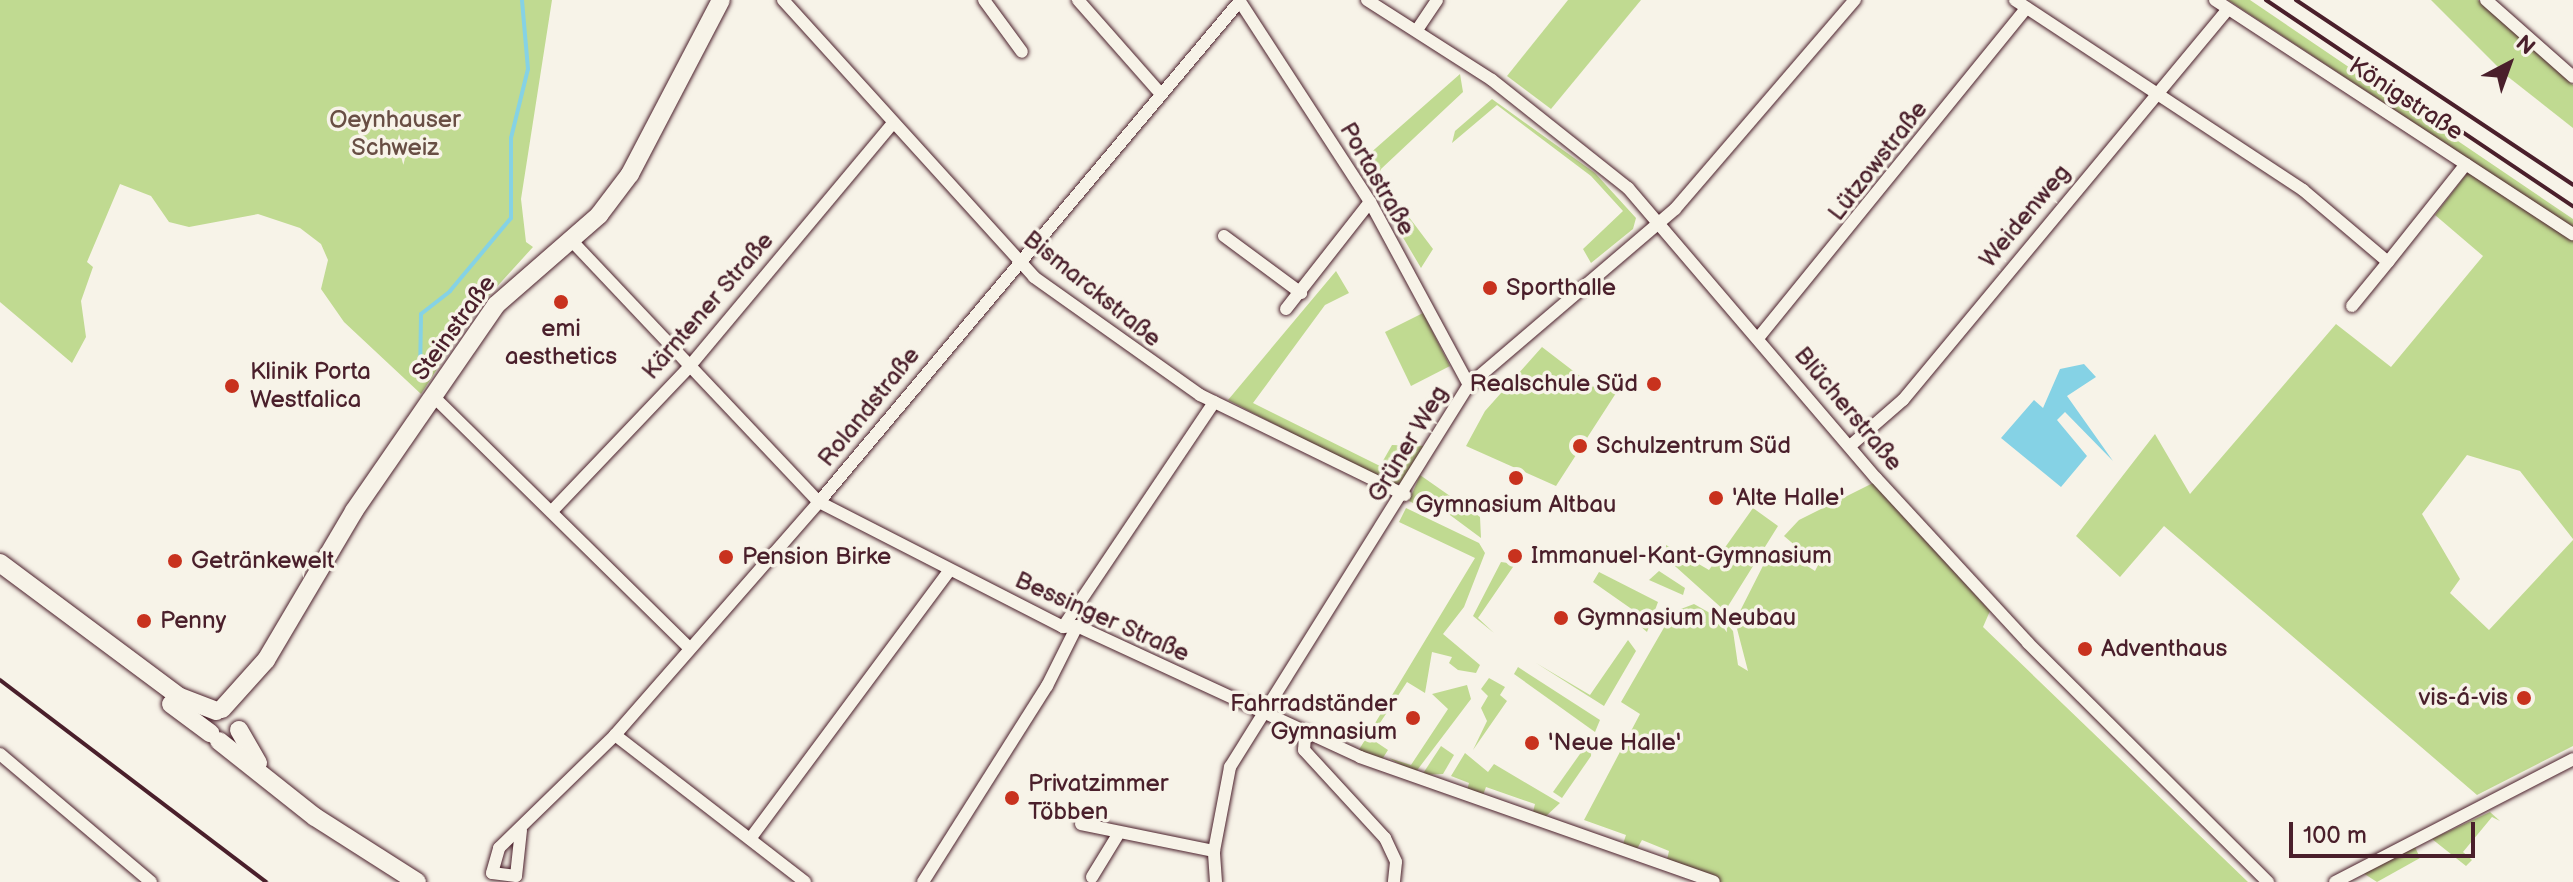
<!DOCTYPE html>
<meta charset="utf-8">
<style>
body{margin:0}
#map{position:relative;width:2573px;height:882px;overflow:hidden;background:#f7f3e8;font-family:"Balsamiq Sans",sans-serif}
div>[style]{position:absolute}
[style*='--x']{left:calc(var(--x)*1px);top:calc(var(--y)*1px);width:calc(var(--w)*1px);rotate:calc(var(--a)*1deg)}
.green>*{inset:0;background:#c0da91}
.water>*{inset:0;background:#85d2e5}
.stream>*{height:4px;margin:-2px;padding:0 2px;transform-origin:2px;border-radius:2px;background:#85d2e5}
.roads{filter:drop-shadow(0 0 2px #4a1f2b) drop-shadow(0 0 2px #4a1f2b)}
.street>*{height:12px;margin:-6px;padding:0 6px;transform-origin:6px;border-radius:6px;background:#f7f3e8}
.secondary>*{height:18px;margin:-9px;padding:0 9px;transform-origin:9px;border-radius:9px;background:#f7f3e8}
.rail>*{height:4px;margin:-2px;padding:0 2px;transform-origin:2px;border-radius:2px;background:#4a1f2b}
.dots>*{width:22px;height:22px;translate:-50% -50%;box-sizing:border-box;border:4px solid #f7f3e8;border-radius:50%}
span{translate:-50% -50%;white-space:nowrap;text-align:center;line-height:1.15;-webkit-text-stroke:7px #f7f3e8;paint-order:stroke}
.street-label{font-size:24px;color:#4a1f2b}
.park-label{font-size:24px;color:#684e44}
.poi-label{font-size:24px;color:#4a1f2b}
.left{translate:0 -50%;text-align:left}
.right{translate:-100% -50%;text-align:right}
.north{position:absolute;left:2469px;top:24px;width:80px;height:80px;-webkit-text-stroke:6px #f7f3e8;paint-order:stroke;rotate:41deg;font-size:22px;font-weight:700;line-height:32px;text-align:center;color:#4a1f2b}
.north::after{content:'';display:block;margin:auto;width:28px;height:36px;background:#4a1f2b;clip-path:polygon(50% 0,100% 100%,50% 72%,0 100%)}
.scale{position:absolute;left:2289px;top:822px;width:186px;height:36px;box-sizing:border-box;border:4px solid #4a1f2b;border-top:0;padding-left:10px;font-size:24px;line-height:28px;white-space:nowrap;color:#4a1f2b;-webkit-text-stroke:6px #f7f3e8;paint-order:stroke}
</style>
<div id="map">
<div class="green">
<i style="clip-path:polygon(0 0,552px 0,521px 199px,526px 242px,533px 247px,474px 312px,421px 394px,344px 322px,321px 289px,328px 260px,321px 244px,300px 228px,258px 214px,189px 227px,169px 222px,151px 196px,120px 184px,87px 262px,93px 267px,81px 301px,86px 337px,72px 363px,0 302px)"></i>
<i style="clip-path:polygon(1568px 0,1641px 0,1551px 109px,1507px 76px)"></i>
<i style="clip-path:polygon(2228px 0,2250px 0,2573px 219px,2573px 539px,2520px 471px,2467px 455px,2422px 514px,2460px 579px,2450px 593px,2489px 630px,2573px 540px,2573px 746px,2477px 795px,2164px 526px,2120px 577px,2076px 536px,2155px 434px,2190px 494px,2336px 324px,2391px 367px,2483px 256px,2435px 215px,2475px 163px)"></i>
<i style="clip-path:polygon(2431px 0,2478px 0,2573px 85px,2573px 128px,2507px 76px)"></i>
<i style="clip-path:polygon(1460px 74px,1463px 92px,1381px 169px,1381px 180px,1433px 249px,1421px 268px,1359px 163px)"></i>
<i style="clip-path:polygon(1492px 99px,1595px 173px,1636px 218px,1633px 229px,1591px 263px,1583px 249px,1623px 211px,1591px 176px,1497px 105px,1452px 143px,1455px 131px)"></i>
<i style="clip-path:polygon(1336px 271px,1349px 293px,1325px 305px,1253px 403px,1380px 466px,1392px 445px,1429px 446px,1401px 490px,1228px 400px)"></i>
<i style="clip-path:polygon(1423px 313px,1450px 366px,1411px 386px,1385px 332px)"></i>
<i style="clip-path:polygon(1542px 347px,1598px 390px,1606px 383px,1618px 390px,1556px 486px,1466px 446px,1485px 411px)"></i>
<i style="clip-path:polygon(1420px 475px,1480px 517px,1481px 538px,1423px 495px,1417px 505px,1409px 501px)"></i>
<i style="clip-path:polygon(1873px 483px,1990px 611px,1983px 627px,2248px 882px,1720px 882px,1667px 860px,1669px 851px,1642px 840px,1637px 849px,1623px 844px,1626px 835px,1584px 820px,1640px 714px,1621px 702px,1673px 612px,1694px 604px,1724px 621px,1733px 631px,1738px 665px,1748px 671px,1735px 621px,1770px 552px,1781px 549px,1815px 571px,1818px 565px,1784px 536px,1799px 520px)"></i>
<i style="clip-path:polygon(1406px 508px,1479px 543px,1485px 553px,1464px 607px,1443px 634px,1480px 665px,1476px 673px,1458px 670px,1449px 663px,1452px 657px,1432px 652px,1425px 693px,1407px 682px,1370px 738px,1388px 750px,1381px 761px,1357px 753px,1475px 558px,1399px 522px)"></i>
<i style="clip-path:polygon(1753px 508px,1778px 526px,1725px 611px,1666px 558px,1666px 545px,1709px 570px)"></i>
<i style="clip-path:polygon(1501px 562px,1515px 564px,1478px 618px,1494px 633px,1473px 616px)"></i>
<i style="clip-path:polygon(1659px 571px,1685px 588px,1683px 595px,1649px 580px)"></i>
<i style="clip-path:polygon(1599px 572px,1658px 602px,1647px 632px,1639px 625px,1643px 617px,1593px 582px)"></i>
<i style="clip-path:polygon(1628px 640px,1636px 651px,1604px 706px,1536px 663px,1590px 695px)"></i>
<i style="clip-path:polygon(1518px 667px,1600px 720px,1595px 732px,1514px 674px)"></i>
<i style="clip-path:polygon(1489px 678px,1505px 687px,1500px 695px,1507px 701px,1473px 750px,1487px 721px,1481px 708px,1488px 696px,1481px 689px)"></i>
<i style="clip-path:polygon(1467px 685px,1471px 699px,1415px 773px,1389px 758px,1411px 765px,1448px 709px,1432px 694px)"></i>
<i style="clip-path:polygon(1592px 737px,1591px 756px,1562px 798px,1553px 792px)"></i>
<i style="clip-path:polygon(1441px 746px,1454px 755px,1443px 774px,1422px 775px)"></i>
<i style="clip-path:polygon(1465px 753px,1488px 772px,1494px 764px,1560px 803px,1544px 818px,1533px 812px,1535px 804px,1486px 787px,1483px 795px,1467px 790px,1469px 783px,1451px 776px)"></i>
<i style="clip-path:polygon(2490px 812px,2500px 821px,2492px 817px,2463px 852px,2472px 860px,2466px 866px,2432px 839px)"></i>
<i style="clip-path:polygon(2415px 847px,2420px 858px,2377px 882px,2363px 873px)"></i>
</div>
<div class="water">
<i style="clip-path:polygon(2084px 364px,2096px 377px,2067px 396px,2113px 461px,2065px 412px,2057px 420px,2087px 456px,2061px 487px,2001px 438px,2034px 400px,2043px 408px,2060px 369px)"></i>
</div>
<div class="stream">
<i style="--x:420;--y:378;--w:64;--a:-89.1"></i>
<i style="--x:421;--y:314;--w:37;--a:-38"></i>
<i style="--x:450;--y:291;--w:95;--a:-50.1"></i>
<i style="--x:511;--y:218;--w:80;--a:-90"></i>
<i style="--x:511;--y:138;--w:71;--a:-76.2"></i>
<i style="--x:528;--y:69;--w:69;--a:-95"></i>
</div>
<div class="roads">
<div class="street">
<i style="--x:783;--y:0;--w:374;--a:47.8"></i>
<i style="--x:1034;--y:277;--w:204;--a:35.4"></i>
<i style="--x:1200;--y:395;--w:228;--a:26"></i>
<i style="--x:984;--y:0;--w:64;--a:53.8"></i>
<i style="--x:1078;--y:0;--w:125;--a:48.6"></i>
<i style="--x:1239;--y:0;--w:241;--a:57"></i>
<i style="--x:1370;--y:202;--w:208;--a:61.6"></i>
<i style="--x:1367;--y:0;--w:148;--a:32.6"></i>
<i style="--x:1492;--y:80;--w:174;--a:38.5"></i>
<i style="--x:1628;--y:188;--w:382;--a:49.5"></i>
<i style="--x:1876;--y:478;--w:224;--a:47.3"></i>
<i style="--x:2028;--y:643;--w:339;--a:44.9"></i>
<i style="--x:2015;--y:0;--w:345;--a:33.4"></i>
<i style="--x:2303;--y:190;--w:111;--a:40.3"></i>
<i style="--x:2388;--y:262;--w:125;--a:-51.5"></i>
<i style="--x:2215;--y:0;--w:428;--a:33.2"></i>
<i style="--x:2486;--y:0;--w:116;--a:41.5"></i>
<i style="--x:1419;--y:27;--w:32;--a:-56"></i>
<i style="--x:1224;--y:236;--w:96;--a:36.5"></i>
<i style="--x:570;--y:239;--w:362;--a:46.6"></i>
<i style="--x:819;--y:502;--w:274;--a:27.1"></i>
<i style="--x:1063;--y:627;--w:14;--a:-4"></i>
<i style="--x:1077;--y:626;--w:312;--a:24.8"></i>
<i style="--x:1360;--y:757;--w:375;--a:19.4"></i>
<i style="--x:2352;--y:306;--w:57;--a:-50.7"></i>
<i style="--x:1286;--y:309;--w:136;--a:-51.9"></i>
<i style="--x:1759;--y:337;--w:424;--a:-50.9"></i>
<i style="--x:434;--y:397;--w:358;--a:44.5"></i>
<i style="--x:1850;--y:446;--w:70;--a:-41"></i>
<i style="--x:1903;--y:400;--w:508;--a:-50.27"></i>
<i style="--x:553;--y:510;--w:197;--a:-46.4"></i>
<i style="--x:689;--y:367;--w:315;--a:-50.1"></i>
<i style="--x:1063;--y:627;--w:271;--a:-56.1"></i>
<i style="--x:1305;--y:733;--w:17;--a:93"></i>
<i style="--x:1304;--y:750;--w:120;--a:47.4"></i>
<i style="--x:1385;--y:838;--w:26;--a:65"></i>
<i style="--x:1396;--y:862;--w:20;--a:96"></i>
<i style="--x:615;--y:735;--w:240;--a:37.7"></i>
<i style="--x:0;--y:754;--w:198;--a:40.3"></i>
<i style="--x:1081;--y:824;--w:136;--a:11.5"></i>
<i style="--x:521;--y:830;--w:46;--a:96.2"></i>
<i style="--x:516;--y:876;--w:24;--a:-173"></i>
<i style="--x:492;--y:873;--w:26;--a:-74"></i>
<i style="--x:499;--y:848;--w:162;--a:-44.2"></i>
<i style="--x:615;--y:735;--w:310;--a:-48.8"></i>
<i style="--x:819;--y:502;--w:654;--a:-49.96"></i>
<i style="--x:750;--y:839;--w:334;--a:-53.4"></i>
<i style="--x:1092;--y:877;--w:48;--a:-58.6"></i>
<i style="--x:923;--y:882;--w:232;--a:-57.7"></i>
<i style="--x:1047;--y:686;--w:67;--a:-63.4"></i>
<i style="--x:1216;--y:882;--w:31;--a:-94"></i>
<i style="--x:1214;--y:851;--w:86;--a:-79.2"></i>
<i style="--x:1230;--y:767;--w:451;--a:-58"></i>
<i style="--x:1469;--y:385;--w:271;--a:-40.5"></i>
<i style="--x:1675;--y:209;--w:276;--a:-49.3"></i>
<i style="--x:2335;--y:882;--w:268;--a:-27.3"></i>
</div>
<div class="secondary">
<i style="--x:0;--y:563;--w:224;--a:36.7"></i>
<i style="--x:180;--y:697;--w:39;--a:21"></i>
<i style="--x:171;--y:704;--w:49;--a:36.6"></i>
<i style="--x:222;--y:709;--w:66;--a:-48.1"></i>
<i style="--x:266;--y:660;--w:173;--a:-59.4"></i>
<i style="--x:354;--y:511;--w:250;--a:-55.4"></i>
<i style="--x:496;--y:305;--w:137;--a:-41.1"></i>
<i style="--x:599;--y:215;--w:51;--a:-52.9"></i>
<i style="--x:630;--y:174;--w:196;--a:-62.4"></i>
<i style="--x:239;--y:730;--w:38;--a:60"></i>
<i style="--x:219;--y:741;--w:122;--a:38.4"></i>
<i style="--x:315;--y:817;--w:121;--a:32.5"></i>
</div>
</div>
<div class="rail">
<i style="--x:2266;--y:0;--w:370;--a:33.9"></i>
<i style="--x:2296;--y:0;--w:333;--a:33.7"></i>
<i style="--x:0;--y:680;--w:334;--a:37.2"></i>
</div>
<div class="dots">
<i style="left:1490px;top:288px;background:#c8321e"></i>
<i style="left:561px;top:302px;background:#c8321e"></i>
<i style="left:1654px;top:384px;background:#c8321e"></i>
<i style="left:232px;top:386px;background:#c8321e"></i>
<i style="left:1580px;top:446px;background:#c8321e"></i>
<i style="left:1516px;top:478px;background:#c8321e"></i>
<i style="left:1716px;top:498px;background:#c8321e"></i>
<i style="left:1515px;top:556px;background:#c8321e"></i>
<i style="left:726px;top:557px;background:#c8321e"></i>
<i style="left:175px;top:561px;background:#c8321e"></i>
<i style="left:1561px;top:618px;background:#c8321e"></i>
<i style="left:144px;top:621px;background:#c8321e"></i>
<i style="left:2085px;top:649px;background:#c8321e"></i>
<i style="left:2524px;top:698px;background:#c8321e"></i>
<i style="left:1413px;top:718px;background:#c8321e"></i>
<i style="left:1532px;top:743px;background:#c8321e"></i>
<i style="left:1012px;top:798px;background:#c8321e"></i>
</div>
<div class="street-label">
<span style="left:2406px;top:99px;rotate:33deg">Königstraße</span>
<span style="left:1878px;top:161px;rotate:-52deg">Lützowstraße</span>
<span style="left:1377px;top:179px;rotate:60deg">Portastraße</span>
<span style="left:2025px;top:216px;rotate:-50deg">Weidenweg</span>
<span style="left:1092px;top:289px;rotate:39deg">Bismarckstraße</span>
<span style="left:708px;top:306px;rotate:-49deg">Kärntener Straße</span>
<span style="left:454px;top:328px;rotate:-54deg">Steinstraße</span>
<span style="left:869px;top:407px;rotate:-51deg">Rolandstraße</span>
<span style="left:1848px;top:409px;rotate:50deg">Blücherstraße</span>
<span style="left:1408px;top:444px;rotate:-59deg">Grüner Weg</span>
<span style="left:1102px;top:617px;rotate:24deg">Bessinger Straße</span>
</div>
<div class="park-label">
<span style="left:395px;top:134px">Oeynhauser<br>Schweiz</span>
</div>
<div class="poi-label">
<span class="left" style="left:1506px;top:288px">Sporthalle</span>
<span style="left:561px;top:343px">emi<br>aesthetics</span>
<span class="left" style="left:250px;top:386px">Klinik Porta<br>Westfalica</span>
<span class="right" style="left:1638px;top:384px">Realschule Süd</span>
<span class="left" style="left:1596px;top:446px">Schulzentrum Süd</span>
<span class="left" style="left:1732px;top:498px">'Alte Halle'</span>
<span style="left:1516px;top:505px">Gymnasium Altbau</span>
<span class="left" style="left:1531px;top:556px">Immanuel-Kant-Gymnasium</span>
<span class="left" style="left:742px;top:557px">Pension Birke</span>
<span class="left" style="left:191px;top:561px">Getränkewelt</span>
<span class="left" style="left:1577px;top:618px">Gymnasium Neubau</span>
<span class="left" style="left:160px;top:621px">Penny</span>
<span class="left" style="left:2101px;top:649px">Adventhaus</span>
<span class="right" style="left:2508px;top:698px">vis-á-vis</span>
<span class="right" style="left:1397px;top:718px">Fahrradständer<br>Gymnasium</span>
<span class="left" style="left:1548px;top:743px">'Neue Halle'</span>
<span class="left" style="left:1028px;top:798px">Privatzimmer<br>Többen</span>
</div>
<div class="north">N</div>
<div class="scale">100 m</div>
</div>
